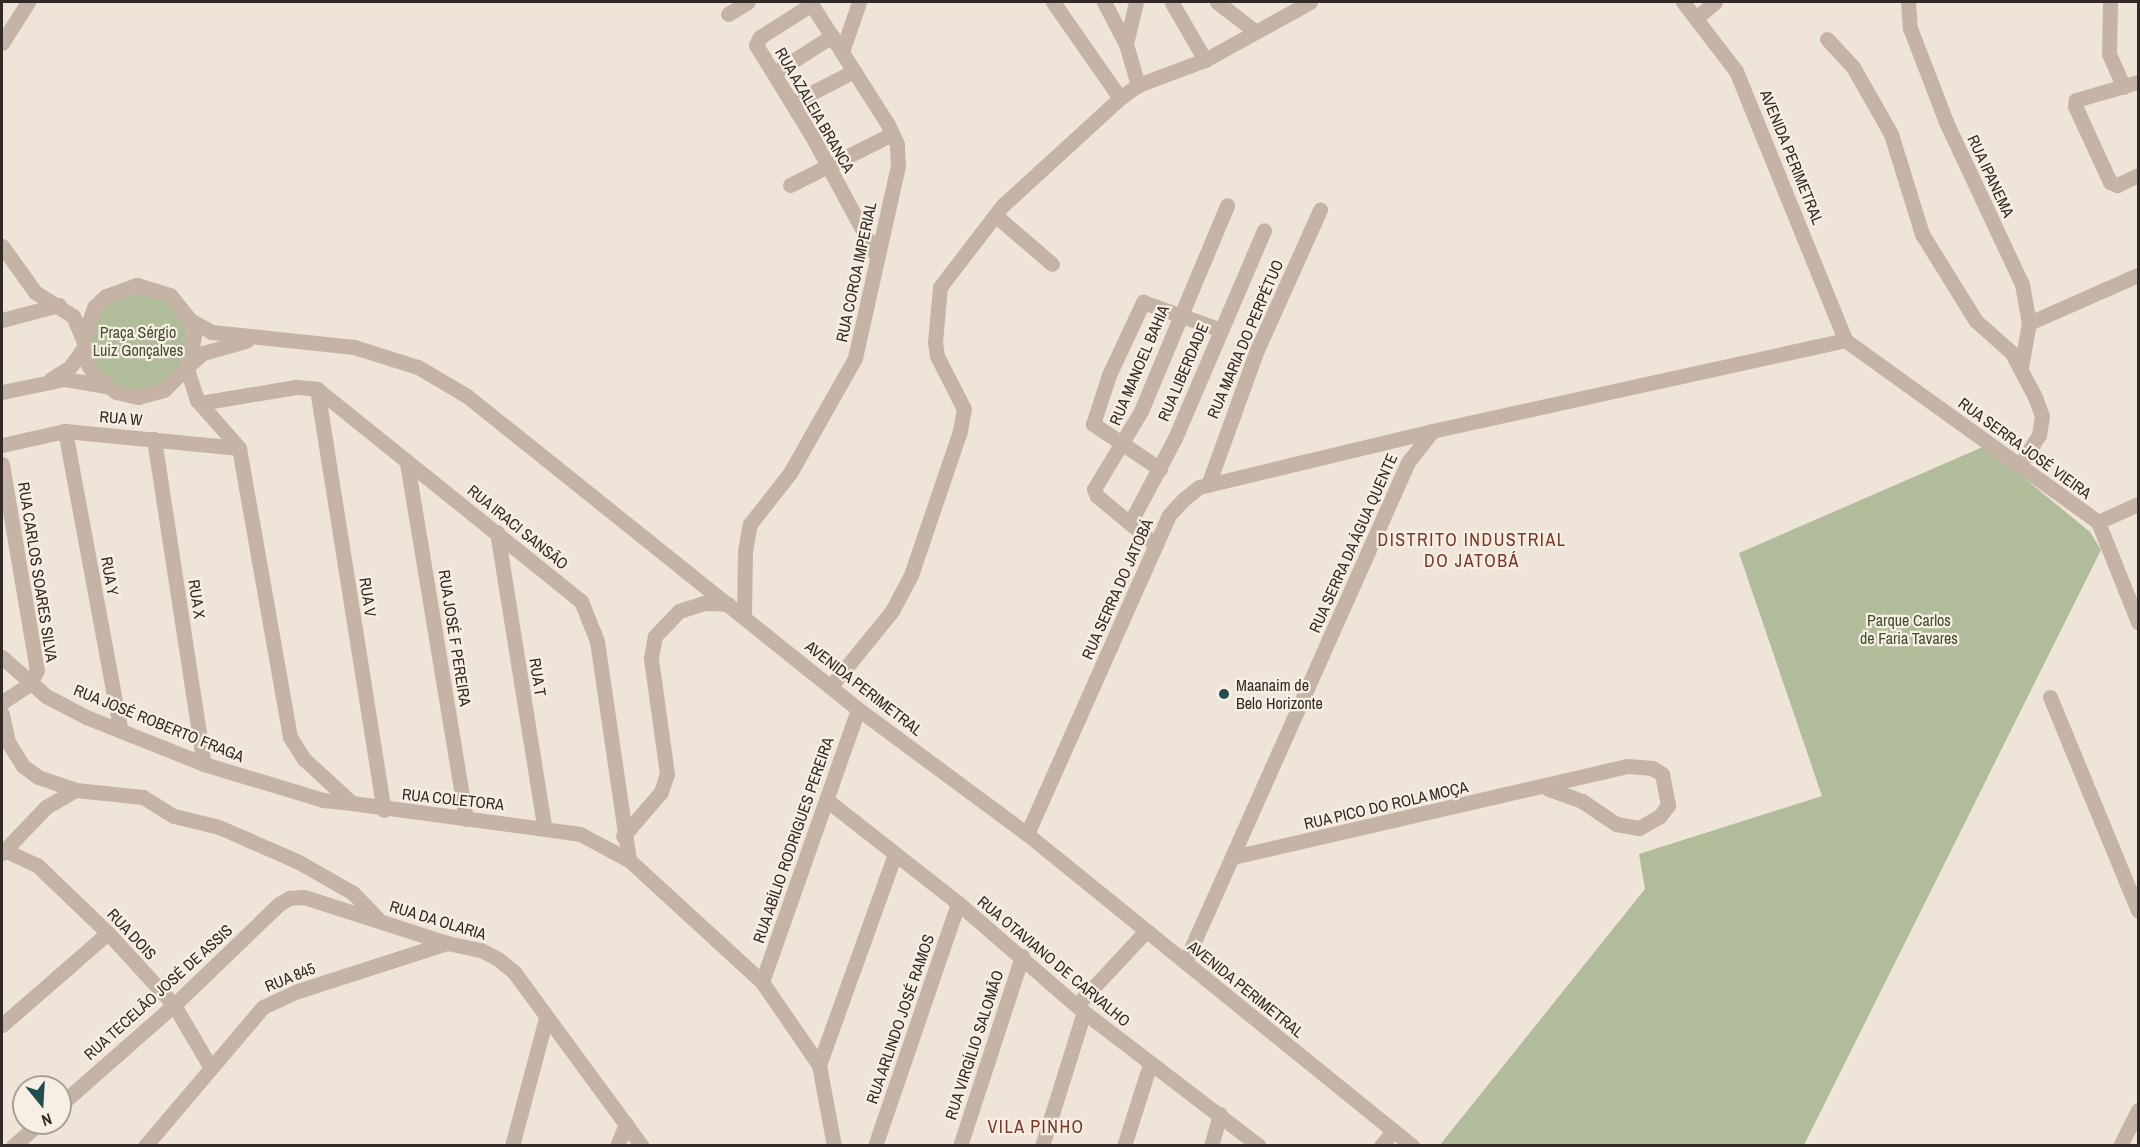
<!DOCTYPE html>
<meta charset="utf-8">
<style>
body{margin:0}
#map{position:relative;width:2140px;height:1147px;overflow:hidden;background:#efe4d8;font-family:"Archivo Narrow",sans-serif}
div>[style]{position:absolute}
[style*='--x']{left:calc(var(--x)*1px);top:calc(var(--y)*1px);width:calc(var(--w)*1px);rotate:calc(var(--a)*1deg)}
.green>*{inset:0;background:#b1bc9a}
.round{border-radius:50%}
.minor>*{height:15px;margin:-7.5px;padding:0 7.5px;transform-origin:7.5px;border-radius:7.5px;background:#c5b4a5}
.dots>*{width:16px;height:16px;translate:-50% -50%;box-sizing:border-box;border:3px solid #f7eee4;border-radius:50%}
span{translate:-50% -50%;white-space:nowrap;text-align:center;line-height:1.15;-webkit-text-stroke:4.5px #f7eee4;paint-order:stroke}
.street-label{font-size:16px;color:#322a26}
.park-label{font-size:16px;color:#424e2c}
.poi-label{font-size:16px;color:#322a26}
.left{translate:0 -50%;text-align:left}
.neighbourhood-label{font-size:18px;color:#7b3925;letter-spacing:1.5px}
.frame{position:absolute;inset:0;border:3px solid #322a26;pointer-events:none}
.north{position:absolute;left:12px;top:1075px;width:60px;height:60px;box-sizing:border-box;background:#f7eee4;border:2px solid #a8a098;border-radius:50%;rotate:162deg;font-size:16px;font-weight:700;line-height:24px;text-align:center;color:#322a26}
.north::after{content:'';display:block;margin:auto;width:21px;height:27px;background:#1f4d50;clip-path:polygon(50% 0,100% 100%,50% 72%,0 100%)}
</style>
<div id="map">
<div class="green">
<i class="round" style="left:89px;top:292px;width:98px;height:98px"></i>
<i style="clip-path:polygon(1985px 446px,2090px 532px,2101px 550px,1804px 1145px,1439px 1146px,1645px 889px,1639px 854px,1822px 796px,1739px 553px)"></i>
</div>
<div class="minor">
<i style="--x:1053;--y:2;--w:117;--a:55.1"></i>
<i style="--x:1104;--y:2;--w:47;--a:62.4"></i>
<i style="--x:1136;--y:2;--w:43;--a:103.4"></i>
<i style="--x:1126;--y:44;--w:43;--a:73.7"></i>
<i style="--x:1217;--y:2;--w:49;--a:37.6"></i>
<i style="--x:1683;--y:2;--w:87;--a:52.5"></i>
<i style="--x:1736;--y:71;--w:290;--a:67.9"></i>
<i style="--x:1908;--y:2;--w:26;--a:86"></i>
<i style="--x:1910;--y:28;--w:101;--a:69"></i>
<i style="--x:1946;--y:122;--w:179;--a:64.9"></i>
<i style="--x:2022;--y:284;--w:40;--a:80"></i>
<i style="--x:2029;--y:323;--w:45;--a:100.3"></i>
<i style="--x:2110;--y:2;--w:52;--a:91.1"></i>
<i style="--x:2109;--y:54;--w:36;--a:66"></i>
<i style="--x:1172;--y:3;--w:66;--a:59.9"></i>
<i style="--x:812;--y:4;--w:62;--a:147.6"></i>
<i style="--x:760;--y:37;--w:9;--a:117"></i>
<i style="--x:756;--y:45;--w:109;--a:58.5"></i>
<i style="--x:813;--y:138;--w:135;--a:61.7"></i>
<i style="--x:728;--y:14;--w:23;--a:-31"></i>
<i style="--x:1696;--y:18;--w:25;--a:-40"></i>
<i style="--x:1827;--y:39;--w:38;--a:47"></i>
<i style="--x:1853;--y:67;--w:77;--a:60.4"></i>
<i style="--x:1891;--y:134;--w:105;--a:72.8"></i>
<i style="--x:1922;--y:234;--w:102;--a:58.2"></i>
<i style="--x:1976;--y:321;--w:48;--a:41.6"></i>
<i style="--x:2012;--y:353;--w:50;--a:62.4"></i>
<i style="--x:2035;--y:397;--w:20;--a:70"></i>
<i style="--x:2042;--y:416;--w:19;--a:99"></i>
<i style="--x:2039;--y:435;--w:37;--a:123"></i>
<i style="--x:2;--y:43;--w:49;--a:-57.6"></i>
<i style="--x:842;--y:52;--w:53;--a:-71.2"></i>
<i style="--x:774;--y:73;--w:69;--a:-32.5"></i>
<i style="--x:2138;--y:82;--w:65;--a:163.8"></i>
<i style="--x:2076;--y:100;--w:6;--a:99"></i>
<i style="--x:2075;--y:106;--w:84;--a:65.3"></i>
<i style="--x:2110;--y:182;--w:8;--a:23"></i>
<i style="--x:2117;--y:185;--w:23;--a:-25"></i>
<i style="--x:792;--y:103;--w:70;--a:-27.3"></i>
<i style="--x:790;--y:185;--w:114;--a:-26.6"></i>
<i style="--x:995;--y:215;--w:75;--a:40.7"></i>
<i style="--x:2;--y:246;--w:57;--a:54.3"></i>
<i style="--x:35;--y:292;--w:45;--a:32.3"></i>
<i style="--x:73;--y:316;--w:23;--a:67"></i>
<i style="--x:2;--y:320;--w:59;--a:-14.7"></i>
<i style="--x:190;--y:320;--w:16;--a:75"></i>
<i style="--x:194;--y:335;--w:30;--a:99"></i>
<i style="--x:189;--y:365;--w:35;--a:135"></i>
<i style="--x:164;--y:390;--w:27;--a:165"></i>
<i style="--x:138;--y:397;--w:23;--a:-167"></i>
<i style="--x:116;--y:392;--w:26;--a:-143"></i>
<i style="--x:95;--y:376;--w:15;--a:-122"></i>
<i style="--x:87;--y:363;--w:25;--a:-99"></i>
<i style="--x:83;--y:338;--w:33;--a:-70"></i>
<i style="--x:94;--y:307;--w:16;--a:-43"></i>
<i style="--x:106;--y:296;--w:33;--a:-20"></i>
<i style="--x:137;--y:285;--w:34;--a:17"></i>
<i style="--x:170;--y:295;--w:32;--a:51"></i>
<i style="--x:190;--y:320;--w:25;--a:29"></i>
<i style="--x:212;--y:332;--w:143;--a:6"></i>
<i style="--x:354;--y:347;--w:67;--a:17.4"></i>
<i style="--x:418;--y:367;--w:57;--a:30.6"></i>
<i style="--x:467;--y:396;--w:501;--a:38.68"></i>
<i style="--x:858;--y:709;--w:210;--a:36.5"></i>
<i style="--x:1027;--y:834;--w:496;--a:39"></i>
<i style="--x:2029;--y:323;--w:119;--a:-23.8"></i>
<i style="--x:1845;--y:340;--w:312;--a:35.7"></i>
<i style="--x:2098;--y:522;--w:108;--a:68.2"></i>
<i style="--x:189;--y:365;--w:18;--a:-41"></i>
<i style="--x:203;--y:353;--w:45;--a:-15.6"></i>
<i style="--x:187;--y:369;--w:33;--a:72"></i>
<i style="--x:197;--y:400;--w:64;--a:48.8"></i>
<i style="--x:239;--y:448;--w:293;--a:80"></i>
<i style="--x:290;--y:737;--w:26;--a:58"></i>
<i style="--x:304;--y:759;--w:65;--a:42.5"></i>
<i style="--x:352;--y:803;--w:230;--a:7.7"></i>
<i style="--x:580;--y:834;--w:55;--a:28"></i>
<i style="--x:629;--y:860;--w:180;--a:42.5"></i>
<i style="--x:762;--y:982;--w:101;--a:55.5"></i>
<i style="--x:819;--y:1065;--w:82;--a:79.5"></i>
<i style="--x:51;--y:379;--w:22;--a:-32"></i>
<i style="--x:70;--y:367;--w:22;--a:-54"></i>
<i style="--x:317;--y:389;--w:426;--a:81"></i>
<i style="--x:2;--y:392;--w:64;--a:-11.7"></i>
<i style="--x:65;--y:379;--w:40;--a:10"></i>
<i style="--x:200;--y:403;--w:97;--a:-9.5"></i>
<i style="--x:296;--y:387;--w:21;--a:5"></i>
<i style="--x:317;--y:389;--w:339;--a:38.8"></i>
<i style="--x:581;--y:601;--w:43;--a:68.2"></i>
<i style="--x:597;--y:641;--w:221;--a:81.7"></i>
<i style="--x:65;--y:431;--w:303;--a:79.5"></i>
<i style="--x:154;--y:439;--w:329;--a:81.3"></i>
<i style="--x:2;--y:445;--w:65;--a:-12.5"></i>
<i style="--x:65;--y:431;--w:175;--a:5.6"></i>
<i style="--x:407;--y:463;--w:361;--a:80.6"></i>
<i style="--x:2;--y:464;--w:209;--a:80.4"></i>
<i style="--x:37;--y:670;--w:16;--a:117"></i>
<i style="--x:30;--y:684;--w:33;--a:147"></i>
<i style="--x:1160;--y:469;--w:81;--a:-146.1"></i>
<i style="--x:1093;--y:424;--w:52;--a:-71.9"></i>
<i style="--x:1109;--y:375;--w:81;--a:-65"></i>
<i style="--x:1143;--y:302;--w:83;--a:19.7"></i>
<i style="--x:1208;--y:485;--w:144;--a:-70.1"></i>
<i style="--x:1257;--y:350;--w:154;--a:-65.8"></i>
<i style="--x:2098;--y:522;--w:44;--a:-24.2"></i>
<i style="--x:1130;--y:523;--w:96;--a:-62.1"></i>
<i style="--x:1175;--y:438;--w:226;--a:-66.8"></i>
<i style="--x:497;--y:532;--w:299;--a:80.9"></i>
<i style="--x:1156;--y:545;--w:77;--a:-140.3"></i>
<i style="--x:1097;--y:496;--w:8;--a:-113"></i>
<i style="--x:1094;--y:489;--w:91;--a:-58.9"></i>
<i style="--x:1141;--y:411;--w:223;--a:-67.3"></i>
<i style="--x:744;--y:615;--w:64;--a:-89.1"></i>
<i style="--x:745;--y:551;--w:27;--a:-80"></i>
<i style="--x:750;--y:524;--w:65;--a:-51.9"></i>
<i style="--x:790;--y:473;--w:132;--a:-60.5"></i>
<i style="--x:855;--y:358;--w:197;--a:-77.4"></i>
<i style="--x:898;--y:166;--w:22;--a:-93"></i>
<i style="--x:897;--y:144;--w:23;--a:-115"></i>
<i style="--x:887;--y:123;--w:143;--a:-122.5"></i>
<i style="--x:2;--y:657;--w:59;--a:41.6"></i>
<i style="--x:46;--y:696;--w:45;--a:27.7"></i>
<i style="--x:86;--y:717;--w:127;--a:21.7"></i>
<i style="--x:204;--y:764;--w:124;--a:16.8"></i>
<i style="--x:323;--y:800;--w:29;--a:6"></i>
<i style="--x:831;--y:686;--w:97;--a:-50.9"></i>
<i style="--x:892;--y:611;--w:41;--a:-62.2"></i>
<i style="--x:911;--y:575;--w:152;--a:-71.2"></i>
<i style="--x:960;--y:431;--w:22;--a:-80"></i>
<i style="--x:964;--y:409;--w:59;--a:-117"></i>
<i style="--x:937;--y:356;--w:14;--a:-98"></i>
<i style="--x:935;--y:342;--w:55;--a:-84.8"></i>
<i style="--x:940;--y:287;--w:103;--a:-52.5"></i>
<i style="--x:1003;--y:205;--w:159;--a:-42.4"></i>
<i style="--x:1120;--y:98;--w:22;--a:-36"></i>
<i style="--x:1138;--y:85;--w:72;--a:-20.5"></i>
<i style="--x:1205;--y:60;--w:120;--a:-28.9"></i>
<i style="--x:2050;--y:697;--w:231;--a:67.6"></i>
<i style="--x:2;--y:714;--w:29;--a:78"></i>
<i style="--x:8;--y:742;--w:28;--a:58"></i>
<i style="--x:23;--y:766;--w:19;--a:36"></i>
<i style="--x:38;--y:777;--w:40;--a:18.9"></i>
<i style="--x:76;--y:790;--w:67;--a:6"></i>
<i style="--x:143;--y:797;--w:36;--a:32"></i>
<i style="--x:174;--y:816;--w:46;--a:13.7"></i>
<i style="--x:219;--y:827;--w:85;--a:23.6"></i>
<i style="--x:297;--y:861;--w:64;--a:29.7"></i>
<i style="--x:353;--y:893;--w:37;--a:46"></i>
<i style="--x:828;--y:801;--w:165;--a:38.1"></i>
<i style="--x:958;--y:903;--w:167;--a:40.9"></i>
<i style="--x:1084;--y:1012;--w:220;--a:37.4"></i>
<i style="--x:1027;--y:834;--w:349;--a:-66"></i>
<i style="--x:1169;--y:515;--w:22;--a:-47"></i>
<i style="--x:1184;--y:499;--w:19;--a:-39"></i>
<i style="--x:1199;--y:487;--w:240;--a:-13.5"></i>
<i style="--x:623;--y:836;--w:58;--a:-49.2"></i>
<i style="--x:661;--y:792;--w:19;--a:-72"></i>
<i style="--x:667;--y:774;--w:117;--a:-97.9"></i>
<i style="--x:651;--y:658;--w:22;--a:-80"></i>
<i style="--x:655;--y:636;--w:35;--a:-46"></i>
<i style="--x:679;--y:611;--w:25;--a:-18"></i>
<i style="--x:703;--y:603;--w:25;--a:2"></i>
<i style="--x:2;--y:849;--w:38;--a:25"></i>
<i style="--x:37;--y:865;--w:98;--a:43.8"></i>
<i style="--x:108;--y:933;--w:98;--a:47.5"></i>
<i style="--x:174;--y:1005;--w:73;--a:59.6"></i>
<i style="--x:2;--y:853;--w:64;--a:-46.3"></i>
<i style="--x:46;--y:807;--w:34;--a:-30"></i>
<i style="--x:1233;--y:857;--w:405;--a:-13"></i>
<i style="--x:1628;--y:766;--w:24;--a:5"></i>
<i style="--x:1652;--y:768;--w:12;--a:31"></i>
<i style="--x:1662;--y:774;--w:32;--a:79"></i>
<i style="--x:1668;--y:805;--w:14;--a:126"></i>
<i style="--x:1660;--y:816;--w:24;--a:150"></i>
<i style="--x:1639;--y:828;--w:23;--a:-170"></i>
<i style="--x:1616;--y:824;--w:41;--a:-145.9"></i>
<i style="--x:1582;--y:801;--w:37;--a:-160"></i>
<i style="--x:1185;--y:962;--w:547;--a:-65.96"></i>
<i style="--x:1408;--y:462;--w:39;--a:-52"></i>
<i style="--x:1432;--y:431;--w:423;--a:-12.4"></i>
<i style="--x:762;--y:982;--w:289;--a:-70.6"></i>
<i style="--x:1077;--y:1005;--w:101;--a:-47"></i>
<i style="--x:2;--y:1025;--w:140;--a:-41"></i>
<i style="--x:819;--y:1065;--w:224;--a:-70.2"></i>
<i style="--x:60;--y:1105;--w:152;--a:-41.3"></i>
<i style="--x:174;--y:1005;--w:146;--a:-43.9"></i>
<i style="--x:279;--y:904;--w:12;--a:-31"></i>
<i style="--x:289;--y:898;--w:15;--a:-4"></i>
<i style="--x:304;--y:897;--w:150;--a:17.8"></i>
<i style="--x:447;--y:943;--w:35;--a:12"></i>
<i style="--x:481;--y:950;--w:19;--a:28"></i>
<i style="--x:498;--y:959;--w:21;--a:39"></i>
<i style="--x:514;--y:972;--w:216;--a:53.7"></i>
<i style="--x:13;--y:1146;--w:35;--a:-41"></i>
<i style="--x:145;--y:1146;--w:182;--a:-49.7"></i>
<i style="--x:263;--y:1007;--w:38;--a:-25"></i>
<i style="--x:298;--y:991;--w:157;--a:-17.9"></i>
<i style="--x:512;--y:1146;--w:132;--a:-75.1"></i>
<i style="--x:617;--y:1146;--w:24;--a:-68"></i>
<i style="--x:875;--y:1146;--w:257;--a:-71.1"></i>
<i style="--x:960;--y:1146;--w:200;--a:-71.9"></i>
<i style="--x:1042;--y:1146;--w:140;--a:-72.6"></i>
<i style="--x:1124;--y:1146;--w:86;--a:-72.4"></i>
<i style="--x:1211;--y:1146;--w:33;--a:-74"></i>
<i style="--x:1381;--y:1146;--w:19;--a:-51"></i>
<i style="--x:2120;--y:1146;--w:40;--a:-63.4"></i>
</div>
<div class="dots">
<i style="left:1224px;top:694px;background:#1f4d50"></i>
</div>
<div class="street-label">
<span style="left:815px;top:110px;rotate:60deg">RUA AZALEIA BRANCA</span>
<span style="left:1792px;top:157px;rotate:68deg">AVENIDA PERIMETRAL</span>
<span style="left:1991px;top:176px;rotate:65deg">RUA IPANEMA</span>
<span style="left:856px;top:272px;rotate:-78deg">RUA COROA IMPERIAL</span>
<span style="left:1245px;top:339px;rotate:-67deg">RUA MARIA DO PERPÉTUO</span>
<span style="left:1139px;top:365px;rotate:-67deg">RUA MANOEL BAHIA</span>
<span style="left:1183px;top:372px;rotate:-67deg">RUA LIBERDADE</span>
<span style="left:121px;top:418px;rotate:5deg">RUA W</span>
<span style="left:2025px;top:448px;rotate:36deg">RUA SERRA JOSÉ VIEIRA</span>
<span style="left:518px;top:527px;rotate:39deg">RUA IRACI SANSÃO</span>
<span style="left:1353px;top:543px;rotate:-66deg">RUA SERRA DA ÁGUA QUENTE</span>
<span style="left:38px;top:572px;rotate:81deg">RUA CARLOS SOARES SILVA</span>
<span style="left:110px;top:576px;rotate:80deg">RUA Y</span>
<span style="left:1117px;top:589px;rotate:-66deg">RUA SERRA DO JATOBÁ</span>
<span style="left:368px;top:597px;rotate:81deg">RUA V</span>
<span style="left:197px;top:599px;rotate:81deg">RUA X</span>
<span style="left:455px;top:638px;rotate:81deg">RUA JOSÉ F PEREIRA</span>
<span style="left:538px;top:677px;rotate:81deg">RUA T</span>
<span style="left:864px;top:688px;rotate:38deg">AVENIDA PERIMETRAL</span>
<span style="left:159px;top:723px;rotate:22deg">RUA JOSÉ ROBERTO FRAGA</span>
<span style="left:453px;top:799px;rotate:6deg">RUA COLETORA</span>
<span style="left:1386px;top:805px;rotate:-13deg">RUA PICO DO ROLA MOÇA</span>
<span style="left:793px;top:840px;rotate:-71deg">RUA ABÍLIO RODRIGUES PEREIRA</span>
<span style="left:438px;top:920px;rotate:17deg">RUA DA OLARIA</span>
<span style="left:132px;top:934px;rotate:47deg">RUA DOIS</span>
<span style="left:1054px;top:961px;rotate:40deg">RUA OTAVIANO DE CARVALHO</span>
<span style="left:290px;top:977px;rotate:-22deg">RUA 845</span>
<span style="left:1246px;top:989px;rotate:39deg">AVENIDA PERIMETRAL</span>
<span style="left:158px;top:992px;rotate:-42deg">RUA TECELÃO JOSÉ DE ASSIS</span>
<span style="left:900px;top:1019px;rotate:-71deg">RUA ARLINDO JOSÉ RAMOS</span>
<span style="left:974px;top:1045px;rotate:-72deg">RUA VIRGÍLIO SALOMÃO</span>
</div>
<div class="park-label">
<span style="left:138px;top:341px">Praça Sérgio<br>Luiz Gonçalves</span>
<span style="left:1909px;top:629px">Parque Carlos<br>de Faria Tavares</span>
</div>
<div class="poi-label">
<span class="left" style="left:1236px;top:694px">Maanaim de<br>Belo Horizonte</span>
</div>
<div class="neighbourhood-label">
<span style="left:1472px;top:551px">DISTRITO INDUSTRIAL<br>DO JATOBÁ</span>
<span style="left:1036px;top:1127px">VILA PINHO</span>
</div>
<div class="frame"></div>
<div class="north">N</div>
</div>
